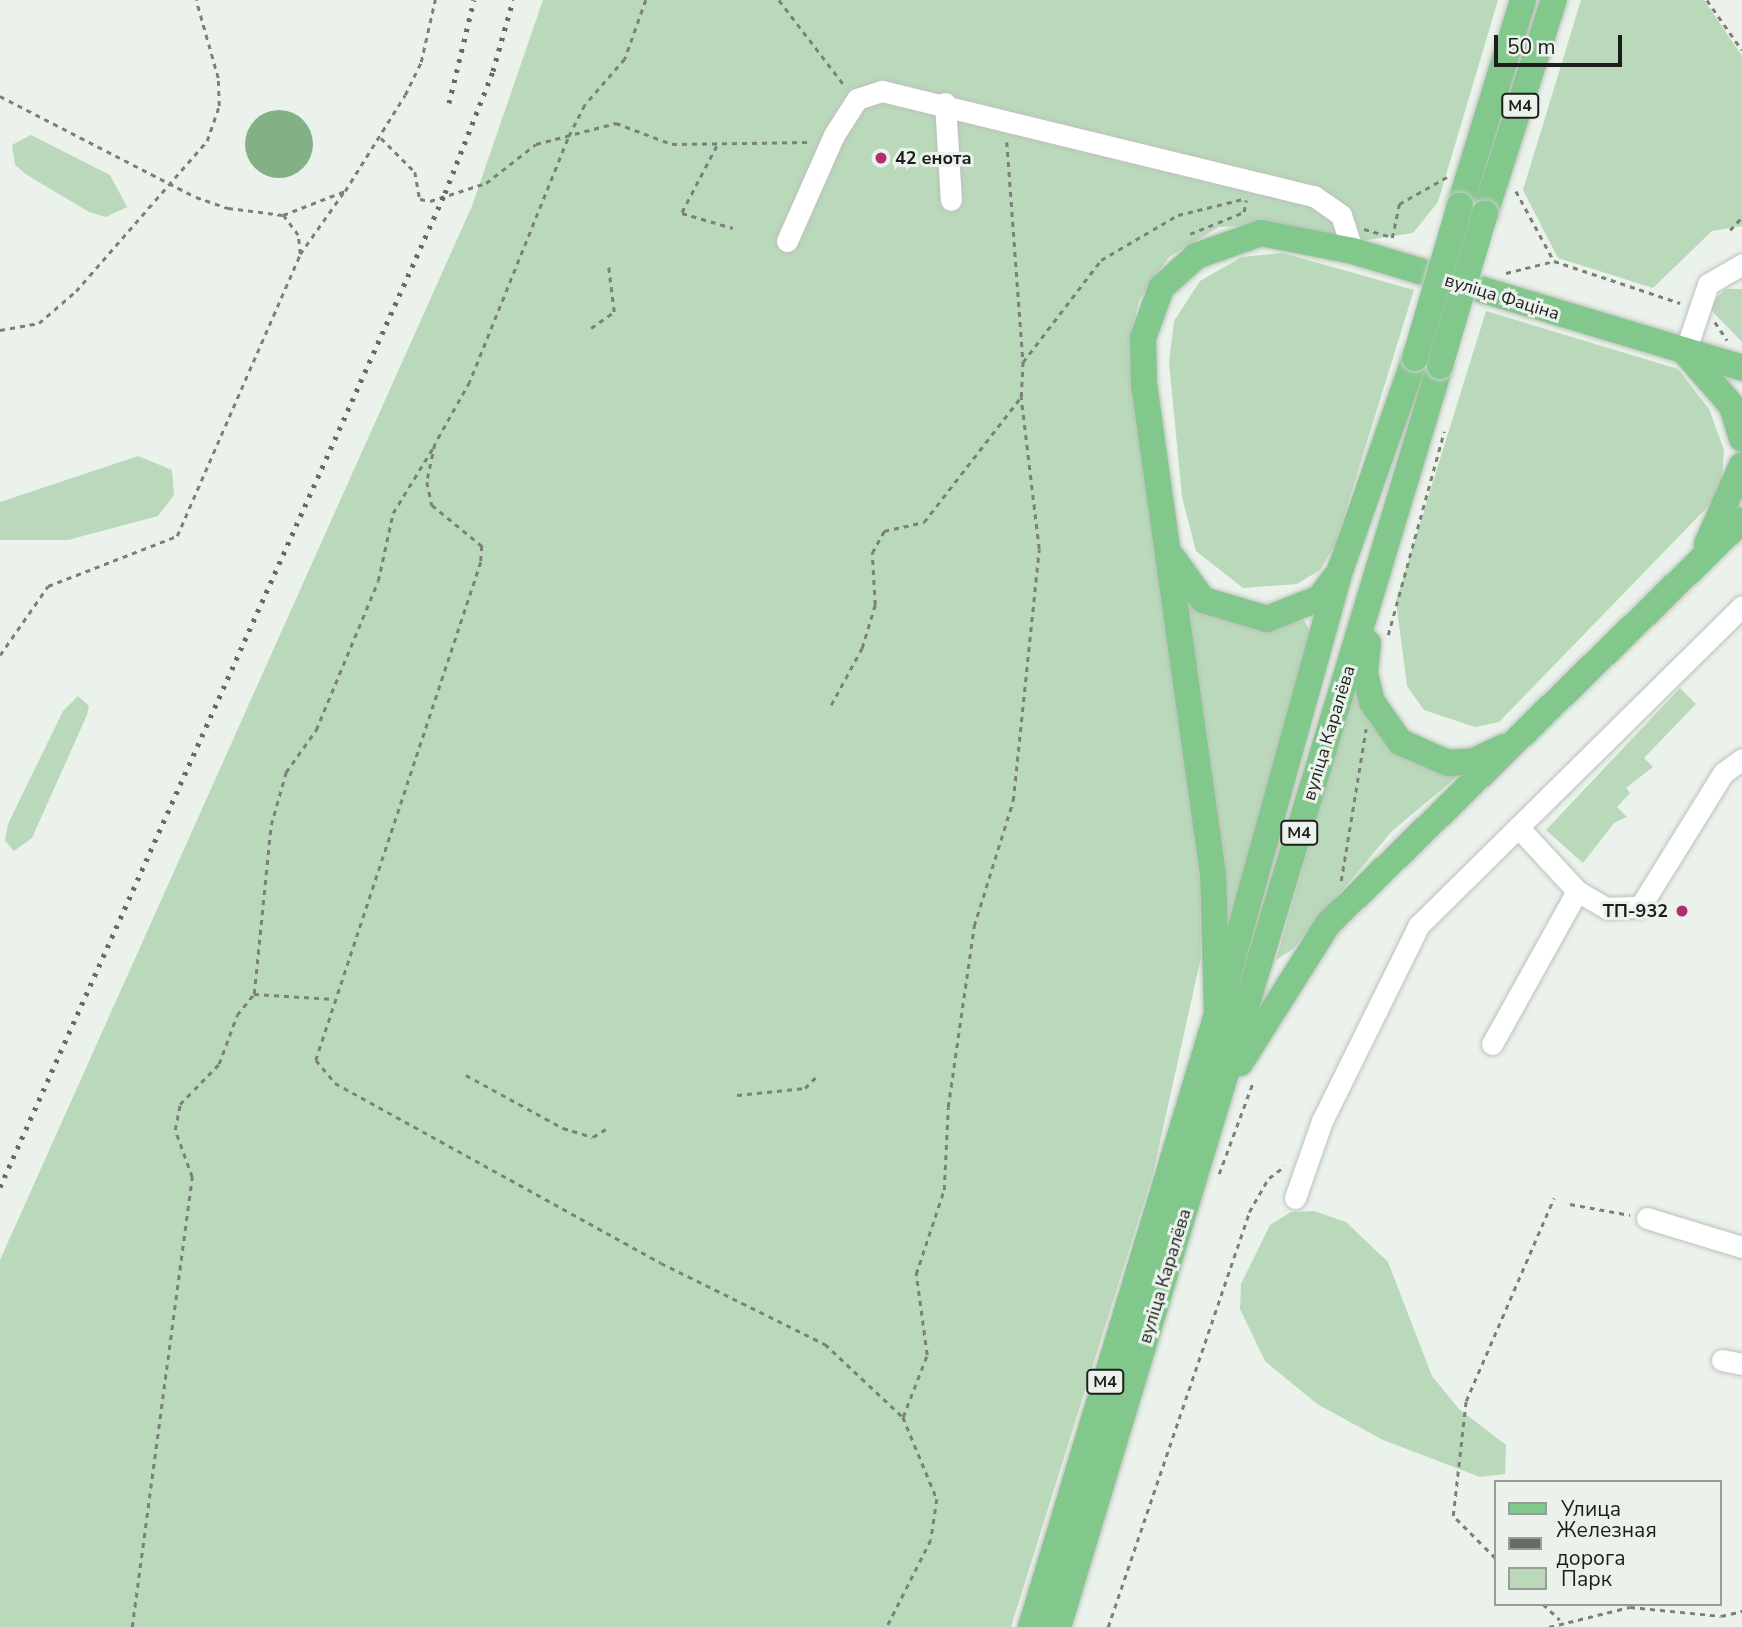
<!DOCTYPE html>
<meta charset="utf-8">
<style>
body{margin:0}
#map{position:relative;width:1742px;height:1627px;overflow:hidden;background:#ebf2eb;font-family:"Nunito Sans",sans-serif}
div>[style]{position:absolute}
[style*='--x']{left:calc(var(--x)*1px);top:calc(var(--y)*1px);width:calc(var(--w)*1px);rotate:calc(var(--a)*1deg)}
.green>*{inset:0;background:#bad9ba}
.water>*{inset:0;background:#83b084}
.round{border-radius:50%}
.path>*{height:2.5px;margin-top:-1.25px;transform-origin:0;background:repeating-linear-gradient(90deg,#7c807c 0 5px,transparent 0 10px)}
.roads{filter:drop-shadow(0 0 2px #bbc1bb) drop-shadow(0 0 2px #bbc1bb)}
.minor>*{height:21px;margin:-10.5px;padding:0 10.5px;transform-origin:10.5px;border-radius:10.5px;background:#fff}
.major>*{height:26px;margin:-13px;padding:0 13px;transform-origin:13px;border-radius:13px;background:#82c88c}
.rail>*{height:5px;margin-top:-2.5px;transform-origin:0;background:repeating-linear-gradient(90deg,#676b67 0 3.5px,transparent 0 10.5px)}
.bridges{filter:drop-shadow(0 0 2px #cdcecd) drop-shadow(0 0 2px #cdcecd)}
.major-bridge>*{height:26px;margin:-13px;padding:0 13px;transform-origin:13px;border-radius:13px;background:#82c88c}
.dots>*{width:19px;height:19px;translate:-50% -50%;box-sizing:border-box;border:4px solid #ebf2eb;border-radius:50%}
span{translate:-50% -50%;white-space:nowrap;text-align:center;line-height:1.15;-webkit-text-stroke:6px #ebf2eb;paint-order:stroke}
.shield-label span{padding:2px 5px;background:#ebf2eb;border:2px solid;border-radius:5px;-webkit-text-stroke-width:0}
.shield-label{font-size:16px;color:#1c1e1c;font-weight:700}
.poi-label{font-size:18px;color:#1c1e1c;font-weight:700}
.left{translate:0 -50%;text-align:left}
.right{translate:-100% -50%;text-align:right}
.street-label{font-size:18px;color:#1c1e1c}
.legend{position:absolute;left:1494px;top:1480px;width:228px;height:126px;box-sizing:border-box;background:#ebf2eb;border:2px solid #989d98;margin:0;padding:9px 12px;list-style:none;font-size:21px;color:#1c1e1c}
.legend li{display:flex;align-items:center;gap:14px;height:35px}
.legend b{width:35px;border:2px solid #989d98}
.scale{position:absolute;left:1494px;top:35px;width:128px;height:32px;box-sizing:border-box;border:4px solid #1c1e1c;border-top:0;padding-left:9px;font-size:21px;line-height:24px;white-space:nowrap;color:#1c1e1c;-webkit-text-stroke:5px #ebf2eb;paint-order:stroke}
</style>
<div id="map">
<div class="green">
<i style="clip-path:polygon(543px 0,1498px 0,1438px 202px,1413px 233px,1360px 241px,1277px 224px,1219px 227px,1169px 257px,1139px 300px,1133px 327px,1136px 387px,1200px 882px,1201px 957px,1153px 1173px,1011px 1627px,0 1627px,0 1260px,472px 206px)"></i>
<i style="clip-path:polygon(1581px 0,1704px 0,1742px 56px,1742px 226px,1712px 231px,1653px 288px,1558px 258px,1523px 190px)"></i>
<i style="clip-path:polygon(31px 135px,110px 175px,127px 207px,106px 217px,89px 212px,27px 175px,15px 165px,12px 145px)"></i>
<i style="clip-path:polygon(1283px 253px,1414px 290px,1335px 545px,1320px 570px,1297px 584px,1243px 588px,1196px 551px,1182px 497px,1169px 362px,1174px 321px,1200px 281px,1242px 257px)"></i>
<i style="clip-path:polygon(1725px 289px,1742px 289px,1742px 342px,1708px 307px)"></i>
<i style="clip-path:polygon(1486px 311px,1678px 369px,1709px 409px,1724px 450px,1721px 493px,1499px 722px,1475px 727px,1424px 710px,1407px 686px,1396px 601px)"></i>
<i style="clip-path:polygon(138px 456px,172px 470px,174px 495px,158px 516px,68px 540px,0 540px,0 502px)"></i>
<i style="clip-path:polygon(1188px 597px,1266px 627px,1304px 620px,1313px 636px,1229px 929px)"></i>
<i style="clip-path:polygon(1680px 688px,1696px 704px,1644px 758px,1653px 767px,1626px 788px,1630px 793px,1617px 807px,1627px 817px,1614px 823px,1583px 863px,1546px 830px)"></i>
<i style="clip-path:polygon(1353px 692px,1399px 755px,1429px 769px,1465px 770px,1392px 831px,1293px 949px,1276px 960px)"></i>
<i style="clip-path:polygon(78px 696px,89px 706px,87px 715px,32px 838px,14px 851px,5px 841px,8px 824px,63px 711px)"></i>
<i style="clip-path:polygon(1314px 1211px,1346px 1222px,1388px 1262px,1432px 1376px,1459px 1409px,1506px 1445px,1505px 1474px,1480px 1477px,1383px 1440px,1317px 1404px,1265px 1361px,1240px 1309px,1241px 1284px,1270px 1225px,1291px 1212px)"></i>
</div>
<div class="water">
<i class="round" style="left:245px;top:110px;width:68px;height:68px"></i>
</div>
<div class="path">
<i style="--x:646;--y:0;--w:63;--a:109.6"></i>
<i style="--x:625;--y:59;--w:61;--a:131"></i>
<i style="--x:585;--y:105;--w:38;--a:117"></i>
<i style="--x:568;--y:139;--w:262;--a:112"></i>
<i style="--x:470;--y:382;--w:71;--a:119.4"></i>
<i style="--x:435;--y:444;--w:39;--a:102"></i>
<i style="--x:427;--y:482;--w:24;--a:78"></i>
<i style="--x:432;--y:505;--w:65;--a:39.4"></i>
<i style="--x:482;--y:546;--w:16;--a:94"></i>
<i style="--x:481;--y:562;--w:525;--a:108.33"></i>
<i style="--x:316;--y:1060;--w:30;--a:50"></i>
<i style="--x:335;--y:1083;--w:372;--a:28.9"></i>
<i style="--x:661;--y:1263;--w:183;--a:26.3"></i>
<i style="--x:825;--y:1344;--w:107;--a:43.1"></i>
<i style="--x:903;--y:1417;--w:89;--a:67.5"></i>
<i style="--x:937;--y:1499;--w:41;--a:98.3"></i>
<i style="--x:931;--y:1540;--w:97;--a:116.8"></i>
<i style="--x:779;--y:0;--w:108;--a:52.5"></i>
<i style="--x:1707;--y:0;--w:61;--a:55"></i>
<i style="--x:0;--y:96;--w:220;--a:27.3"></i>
<i style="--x:196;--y:197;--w:34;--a:19"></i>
<i style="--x:228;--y:208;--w:55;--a:7.3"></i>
<i style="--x:283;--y:215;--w:66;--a:-21.2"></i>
<i style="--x:345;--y:191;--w:113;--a:-58"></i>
<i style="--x:405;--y:95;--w:37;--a:-64"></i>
<i style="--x:421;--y:62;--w:64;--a:-77.3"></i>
<i style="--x:381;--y:138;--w:48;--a:45"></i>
<i style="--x:415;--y:172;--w:27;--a:80"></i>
<i style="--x:420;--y:199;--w:10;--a:11"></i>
<i style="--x:430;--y:201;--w:59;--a:-17.8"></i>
<i style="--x:486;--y:183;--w:63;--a:-38"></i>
<i style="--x:536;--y:144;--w:83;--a:-14.7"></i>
<i style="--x:616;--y:123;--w:60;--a:20.6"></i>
<i style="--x:672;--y:144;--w:137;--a:-0.8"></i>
<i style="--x:1007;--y:142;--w:221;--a:85.8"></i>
<i style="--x:717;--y:146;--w:76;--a:117.6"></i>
<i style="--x:682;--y:213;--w:53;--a:16.4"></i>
<i style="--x:1516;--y:191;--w:80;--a:61.5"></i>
<i style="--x:1364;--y:229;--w:25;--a:16"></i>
<i style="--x:1730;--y:230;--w:18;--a:-47"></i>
<i style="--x:1190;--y:234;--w:58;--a:-22.2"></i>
<i style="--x:1244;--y:212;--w:12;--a:-81"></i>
<i style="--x:1392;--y:238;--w:35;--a:-78"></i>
<i style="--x:1399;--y:204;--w:55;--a:-29.4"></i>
<i style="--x:300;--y:254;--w:75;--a:-54.8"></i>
<i style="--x:1506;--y:273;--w:49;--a:-14"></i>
<i style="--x:1554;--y:261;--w:133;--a:18.4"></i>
<i style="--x:1715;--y:322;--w:22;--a:56"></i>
<i style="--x:591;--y:328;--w:28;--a:-35"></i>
<i style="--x:614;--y:312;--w:48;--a:-97.1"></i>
<i style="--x:0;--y:330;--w:40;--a:-10"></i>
<i style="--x:39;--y:323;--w:49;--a:-40.9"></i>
<i style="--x:76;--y:291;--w:199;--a:-48.9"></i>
<i style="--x:207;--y:141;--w:37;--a:-71"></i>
<i style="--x:219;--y:106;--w:28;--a:-92"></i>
<i style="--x:218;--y:78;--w:81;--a:-105.8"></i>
<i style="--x:1388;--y:635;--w:211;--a:-74.6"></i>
<i style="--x:0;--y:655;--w:84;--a:-55.2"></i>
<i style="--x:48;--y:586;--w:138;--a:-21.2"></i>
<i style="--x:177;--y:536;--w:308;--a:-66.4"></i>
<i style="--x:300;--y:254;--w:19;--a:-96"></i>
<i style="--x:298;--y:235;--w:25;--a:-127"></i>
<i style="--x:831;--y:705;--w:65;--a:-61.5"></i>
<i style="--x:862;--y:648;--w:45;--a:-73.2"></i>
<i style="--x:875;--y:605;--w:52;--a:-93.3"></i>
<i style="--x:872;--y:553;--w:25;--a:-61"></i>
<i style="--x:884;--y:531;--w:41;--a:-12.7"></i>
<i style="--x:924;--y:522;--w:158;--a:-52.2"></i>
<i style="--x:1021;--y:397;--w:35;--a:-87"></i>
<i style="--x:1023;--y:362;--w:128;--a:-52.6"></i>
<i style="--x:1101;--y:260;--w:89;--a:-30.3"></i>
<i style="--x:1178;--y:215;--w:67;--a:-13.8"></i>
<i style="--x:1341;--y:881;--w:154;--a:-80.7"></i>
<i style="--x:254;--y:994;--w:80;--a:3.6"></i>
<i style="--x:466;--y:1075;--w:111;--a:28.7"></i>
<i style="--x:563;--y:1128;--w:31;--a:17"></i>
<i style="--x:593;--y:1137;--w:19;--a:-32"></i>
<i style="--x:737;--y:1095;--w:68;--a:-5.9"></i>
<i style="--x:805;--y:1088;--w:16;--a:-45"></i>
<i style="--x:1219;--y:1174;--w:98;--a:-69.7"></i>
<i style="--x:1570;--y:1204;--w:61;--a:10.4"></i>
<i style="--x:903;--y:1417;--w:66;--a:-68.8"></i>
<i style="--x:927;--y:1355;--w:82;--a:-97.7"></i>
<i style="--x:916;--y:1274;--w:89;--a:-71.6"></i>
<i style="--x:944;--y:1190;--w:83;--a:-87.2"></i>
<i style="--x:948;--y:1107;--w:183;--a:-81.8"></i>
<i style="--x:974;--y:926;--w:131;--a:-72.7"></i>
<i style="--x:1013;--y:801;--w:253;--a:-84.1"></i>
<i style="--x:1039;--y:549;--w:153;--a:-96.8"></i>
<i style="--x:1495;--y:1558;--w:59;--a:-135"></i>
<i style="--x:1453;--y:1516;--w:116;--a:-83.6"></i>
<i style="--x:1466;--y:1401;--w:221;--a:-66.6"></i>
<i style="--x:1543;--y:1604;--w:23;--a:43"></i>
<i style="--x:132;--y:1627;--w:454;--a:-82.4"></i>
<i style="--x:192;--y:1177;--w:50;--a:-109.9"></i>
<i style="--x:175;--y:1130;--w:26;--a:-79"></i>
<i style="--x:180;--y:1104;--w:56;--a:-45.7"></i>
<i style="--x:219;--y:1064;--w:52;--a:-69.8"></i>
<i style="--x:237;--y:1015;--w:27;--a:-51"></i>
<i style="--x:254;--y:994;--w:170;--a:-84.3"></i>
<i style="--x:271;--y:825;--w:55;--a:-74.2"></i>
<i style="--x:286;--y:772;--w:52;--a:-54.5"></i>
<i style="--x:316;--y:730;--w:161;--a:-67.4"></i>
<i style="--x:378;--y:581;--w:70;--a:-77.6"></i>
<i style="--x:393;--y:513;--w:79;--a:-58.5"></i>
<i style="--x:1108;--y:1627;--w:438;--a:-71.2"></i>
<i style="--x:1249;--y:1212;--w:39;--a:-60"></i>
<i style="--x:1269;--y:1178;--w:20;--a:-37"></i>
<i style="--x:1549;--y:1627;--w:83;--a:-13.9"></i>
<i style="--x:1630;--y:1607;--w:91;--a:5.6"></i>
<i style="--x:1721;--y:1616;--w:22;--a:-13"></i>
</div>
<div class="roads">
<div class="minor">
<i style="--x:945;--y:103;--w:97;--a:86.5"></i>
<i style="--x:787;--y:241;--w:116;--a:-66.1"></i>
<i style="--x:834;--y:135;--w:43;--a:-57.4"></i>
<i style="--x:857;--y:99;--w:26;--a:-18"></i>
<i style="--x:882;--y:91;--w:445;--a:13.7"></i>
<i style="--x:1314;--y:196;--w:33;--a:35"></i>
<i style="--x:1341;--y:215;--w:38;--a:72"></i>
<i style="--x:1685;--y:352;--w:72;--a:-71.3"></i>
<i style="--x:1708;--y:284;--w:39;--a:-30"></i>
<i style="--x:1518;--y:827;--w:87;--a:47.3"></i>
<i style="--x:1577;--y:891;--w:34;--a:30"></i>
<i style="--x:1606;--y:908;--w:34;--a:-2"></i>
<i style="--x:1640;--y:907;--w:158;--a:-58.2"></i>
<i style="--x:1723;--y:773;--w:24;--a:-36"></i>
<i style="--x:1492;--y:1044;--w:175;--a:-60.9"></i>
<i style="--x:1295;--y:1198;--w:82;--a:-70.7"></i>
<i style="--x:1322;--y:1121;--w:219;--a:-63.7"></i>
<i style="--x:1419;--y:925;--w:454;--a:-44.6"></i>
<i style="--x:1647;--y:1218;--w:99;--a:17"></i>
<i style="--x:1722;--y:1360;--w:20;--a:11"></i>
</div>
<div class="major">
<i style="--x:1460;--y:205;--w:214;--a:-72.9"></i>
<i style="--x:1485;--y:213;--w:224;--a:-72.1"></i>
<i style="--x:1685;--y:352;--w:72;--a:49"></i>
<i style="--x:1732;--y:406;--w:34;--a:73"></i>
<i style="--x:1707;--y:544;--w:86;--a:-66.1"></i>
<i style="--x:1172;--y:557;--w:53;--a:54.2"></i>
<i style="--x:1203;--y:600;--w:67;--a:16.5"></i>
<i style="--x:1267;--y:619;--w:57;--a:-21.6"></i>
<i style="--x:1320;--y:598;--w:24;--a:-54"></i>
<i style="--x:1368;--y:643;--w:31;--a:96"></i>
<i style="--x:1365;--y:674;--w:29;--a:76"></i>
<i style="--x:1372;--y:702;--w:49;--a:55"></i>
<i style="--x:1400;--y:742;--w:52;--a:23.6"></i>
<i style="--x:1448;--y:763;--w:26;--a:-4"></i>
<i style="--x:1474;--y:761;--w:33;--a:-25"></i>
<i style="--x:1217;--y:1014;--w:139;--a:-91.6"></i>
<i style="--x:1213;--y:875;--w:494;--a:-98"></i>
<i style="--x:1144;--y:386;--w:48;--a:-91.2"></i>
<i style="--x:1143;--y:338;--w:53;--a:-70.2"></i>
<i style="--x:1161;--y:288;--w:47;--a:-42.4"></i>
<i style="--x:1196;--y:256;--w:69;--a:-19.5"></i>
<i style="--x:1261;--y:233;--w:94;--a:11.1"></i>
<i style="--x:1353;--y:251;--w:406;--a:16.7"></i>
<i style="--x:1240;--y:1063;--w:165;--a:-57.7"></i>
<i style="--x:1328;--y:924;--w:578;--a:-44.3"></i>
<i style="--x:1031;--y:1627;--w:641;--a:-73.12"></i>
<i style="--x:1217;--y:1014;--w:463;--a:-74.5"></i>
<i style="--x:1341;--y:568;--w:223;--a:-70.6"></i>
<i style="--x:1058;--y:1627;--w:1318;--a:-73.15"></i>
</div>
</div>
<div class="rail">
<i style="--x:449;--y:103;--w:106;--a:-76.4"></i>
<i style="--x:0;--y:1187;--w:1089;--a:-65.88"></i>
<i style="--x:445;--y:193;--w:131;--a:-68.5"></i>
<i style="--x:493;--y:71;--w:74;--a:-74.3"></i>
</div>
<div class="bridges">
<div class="major-bridge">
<i style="--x:1415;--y:358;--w:159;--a:-73.6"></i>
<i style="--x:1440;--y:366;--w:159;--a:-73.6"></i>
</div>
</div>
<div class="dots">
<i style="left:881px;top:158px;background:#b32c6f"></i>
<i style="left:1682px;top:911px;background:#b32c6f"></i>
</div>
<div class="shield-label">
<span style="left:1520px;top:106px">М4</span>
<span style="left:1299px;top:833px">М4</span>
<span style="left:1105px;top:1382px">М4</span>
</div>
<div class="poi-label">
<span class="left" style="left:895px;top:158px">42 енота</span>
<span class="right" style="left:1668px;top:911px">ТП-932</span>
</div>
<div class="street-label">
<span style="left:1502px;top:297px;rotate:17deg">вуліца Фаціна</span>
<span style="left:1329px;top:733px;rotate:-73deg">вуліца Каралёва</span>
<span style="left:1165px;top:1276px;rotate:-73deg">вуліца Каралёва</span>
</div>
<ul class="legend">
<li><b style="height:9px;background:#82c88c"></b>Улица</li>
<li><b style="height:9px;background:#676b67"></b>Железная дорога</li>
<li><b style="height:19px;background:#bad9ba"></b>Парк</li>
</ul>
<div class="scale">50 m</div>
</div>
